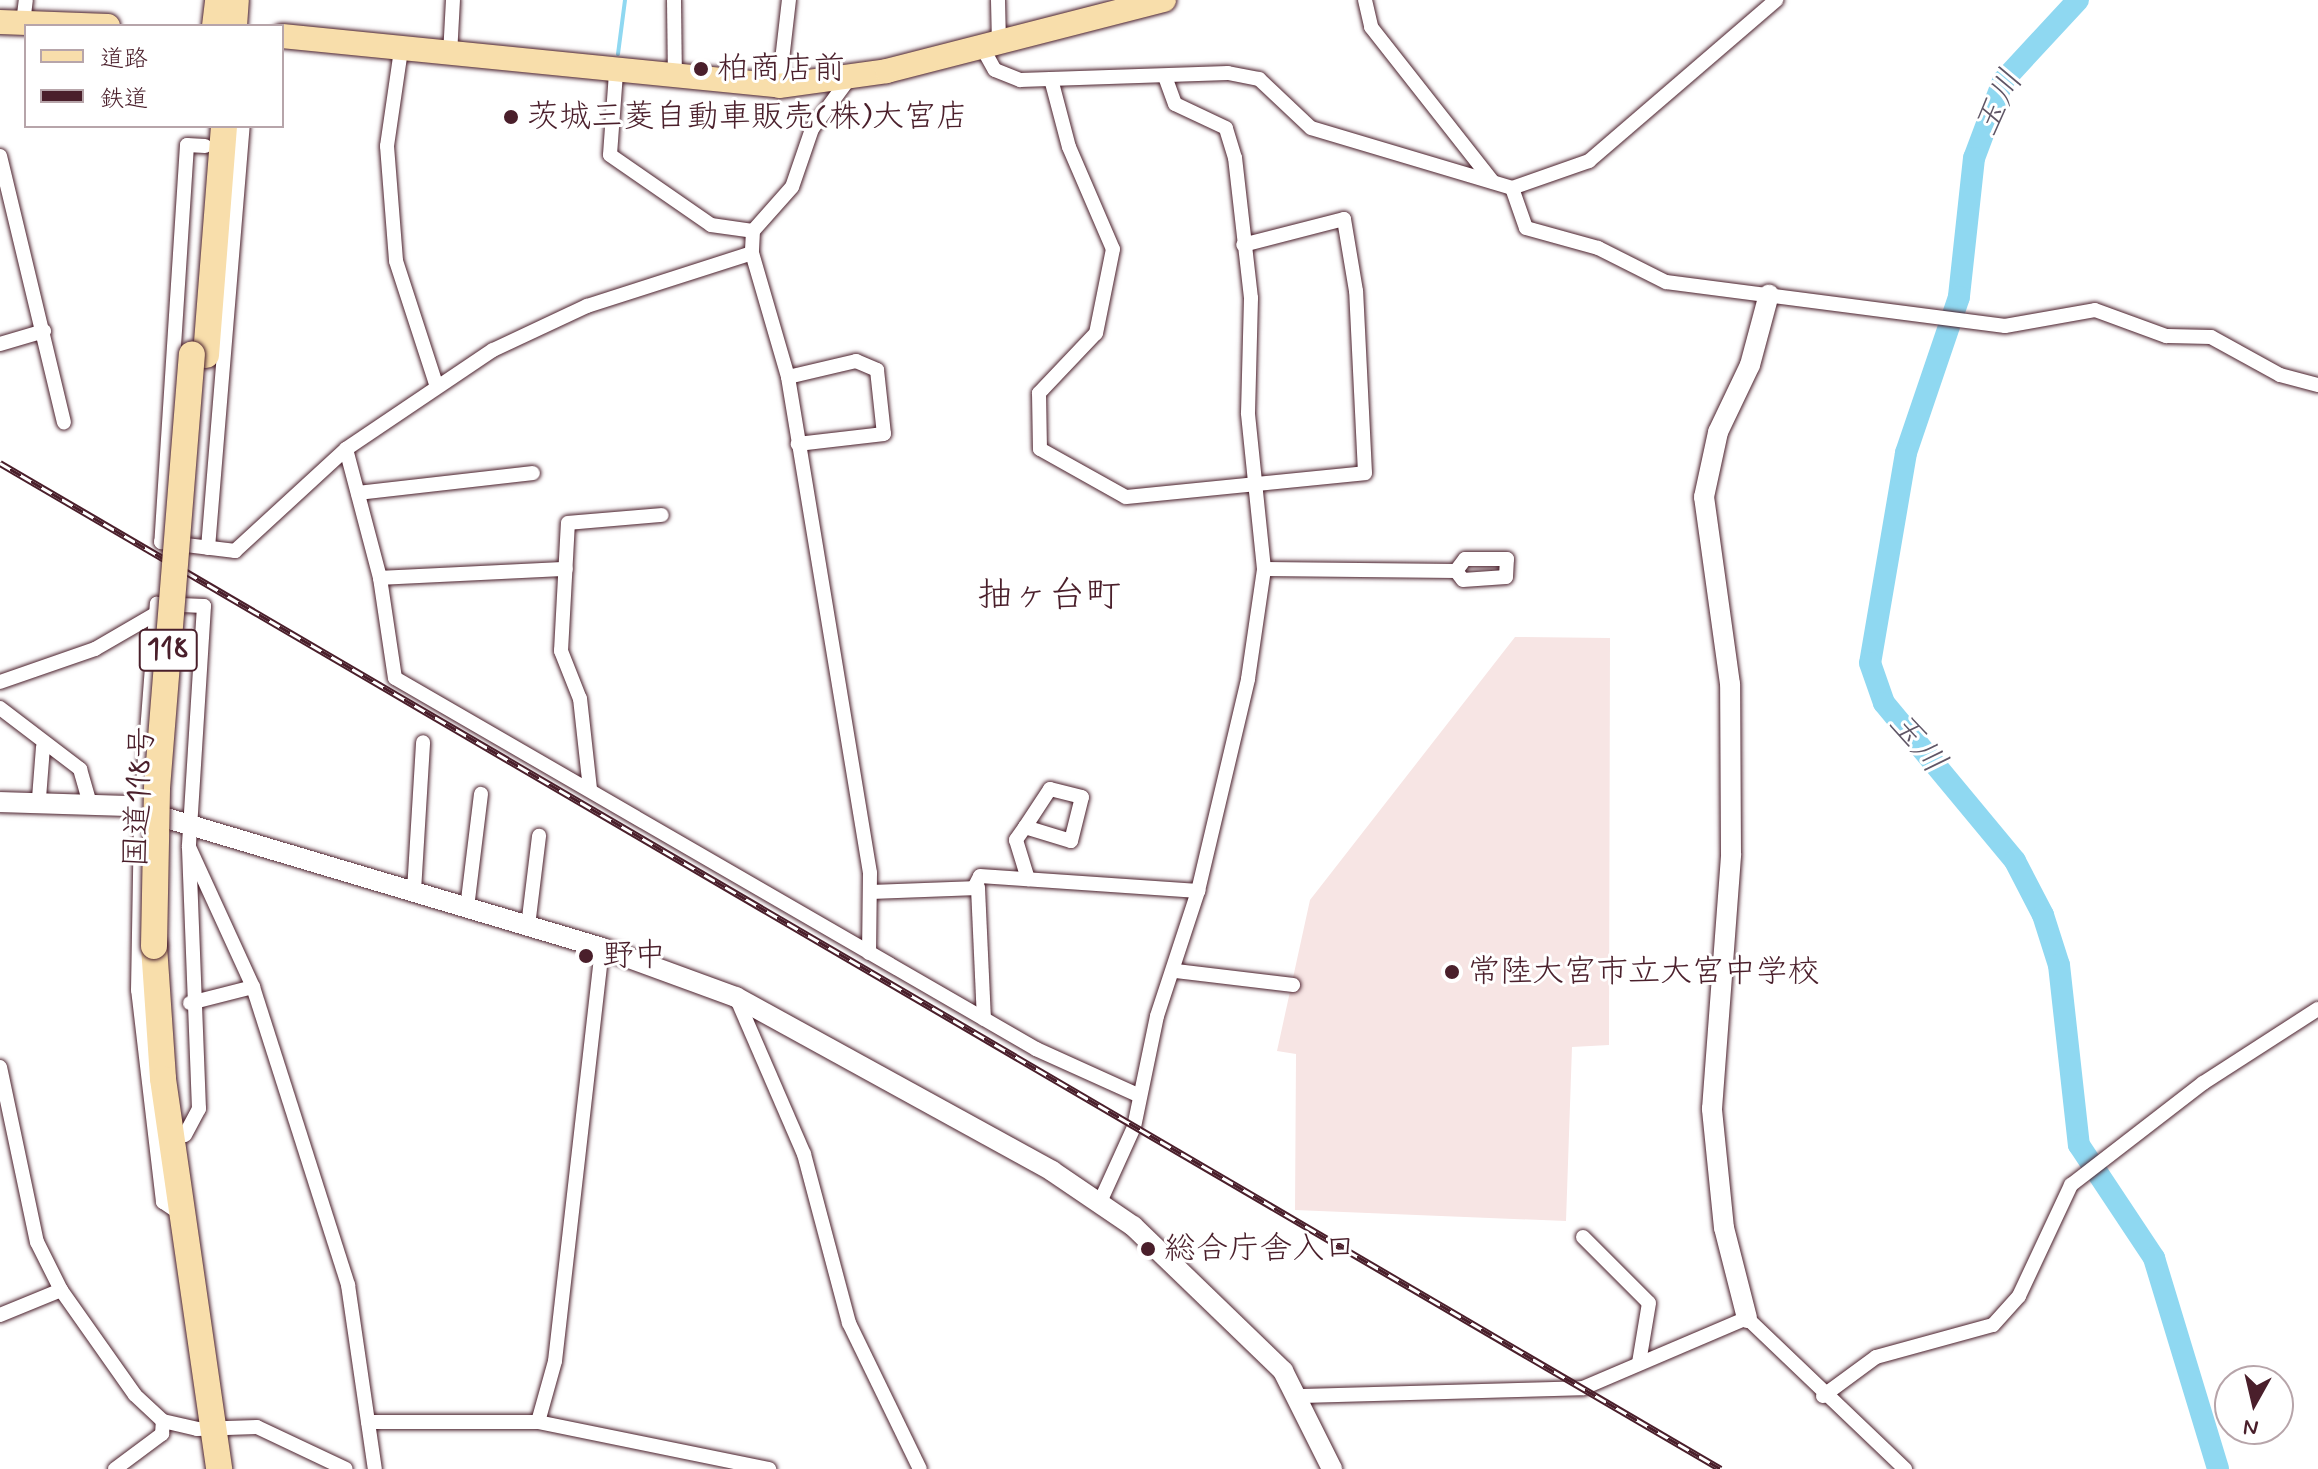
<!DOCTYPE html>
<meta charset="utf-8">
<style>
body{margin:0}
#map{position:relative;width:2318px;height:1469px;overflow:hidden;background:#fff;font-family:Mynerve,"Klee One",sans-serif}
div>[style]{position:absolute}
[style*='--x']{left:calc(var(--x)*1px);top:calc(var(--y)*1px);width:calc(var(--w)*1px);rotate:calc(var(--a)*1deg)}
.built>*{inset:0;background:#f7e5e4}
.stream>*{height:4px;margin:-2px;padding:0 2px;transform-origin:2px;border-radius:2px;background:#8fd8f1}
.river>*{height:22px;margin:-11px;padding:0 11px;transform-origin:11px;border-radius:11px;background:#8fd8f1}
.roads{filter:drop-shadow(0 0 2px #4a1f2b) drop-shadow(0 0 2px #4a1f2b)}
.street>*{height:14px;margin:-7px;padding:0 7px;transform-origin:7px;border-radius:7px;background:#fff}
.secondary>*{height:20px;margin:-10px;padding:0 10px;transform-origin:10px;border-radius:10px;background:#fff}
.primary>*{height:24px;margin:-12px;padding:0 12px;transform-origin:12px;border-radius:12px;background:#f8deab}
.highway>*{height:26px;margin:-13px;padding:0 13px;transform-origin:13px;border-radius:13px;background:#f8deab}
.rail>*{height:7px;margin-top:-3.5px;transform-origin:0;background:repeating-linear-gradient(90deg,#fff 0 12px,#4a1f2b 0 24px);box-sizing:border-box;border-block:2px solid #4a1f2b}
.bridges{filter:drop-shadow(0 0 2px #4a1f2b) drop-shadow(0 0 2px #4a1f2b)}
.highway-bridge>*{height:26px;margin:-13px;padding:0 13px;transform-origin:13px;border-radius:13px;background:#f8deab}
.dots>*{width:22px;height:22px;translate:-50% -50%;box-sizing:border-box;border:4px solid #fff;border-radius:50%}
span{translate:-50% -50%;white-space:nowrap;text-align:center;line-height:1.15;-webkit-text-stroke:6px #fff;paint-order:stroke}
.shield-label span{padding:2px 6px;background:#fff;border:2px solid;border-radius:6px;-webkit-text-stroke-width:0}
.shield-label{font-size:30px;color:#4a1f2b;font-weight:700}
.poi-label{font-size:32px;color:#4a1f2b}
.left{translate:0 -50%;text-align:left}
.street-label{font-size:32px;color:#4a1f2b}
.water-label{font-size:34px;color:#5f5666;font-style:italic}
.quarter-label{font-size:36px;color:#4a1f2b}
.legend{position:absolute;left:24px;top:24px;width:260px;height:104px;box-sizing:border-box;background:#fff;border:2px solid #b7a5aa;margin:0;padding:10px 14px;list-style:none;font-size:24px;color:#4a1f2b}
.legend li{display:flex;align-items:center;gap:16px;height:40px}
.legend b{width:40px;border:2px solid #b7a5aa}
.north{position:absolute;left:2214px;top:1365px;width:80px;height:80px;box-sizing:border-box;background:#fff;border:2px solid #b7a5aa;border-radius:50%;rotate:188deg;font-size:22px;font-weight:700;line-height:32px;text-align:center;color:#4a1f2b}
.north::after{content:'';display:block;margin:auto;width:28px;height:36px;background:#4a1f2b;clip-path:polygon(50% 0,100% 100%,50% 72%,0 100%)}
</style>
<div id="map">
<div class="built">
<i style="clip-path:polygon(1515px 637px,1610px 638px,1609px 1045px,1572px 1047px,1566px 1221px,1295px 1210px,1296px 1054px,1277px 1051px,1310px 900px)"></i>
</div>
<div class="stream">
<i style="--x:618;--y:54;--w:54;--a:-82.6"></i>
</div>
<div class="river">
<i style="--x:2078;--y:0;--w:110;--a:132.8"></i>
<i style="--x:2003;--y:81;--w:82;--a:110.6"></i>
<i style="--x:1974;--y:158;--w:140;--a:96.2"></i>
<i style="--x:1959;--y:297;--w:165;--a:108.8"></i>
<i style="--x:1906;--y:453;--w:213;--a:99.7"></i>
<i style="--x:1870;--y:663;--w:42;--a:70.7"></i>
<i style="--x:1884;--y:703;--w:205;--a:50.3"></i>
<i style="--x:2015;--y:861;--w:61;--a:62.6"></i>
<i style="--x:2043;--y:915;--w:52;--a:72.3"></i>
<i style="--x:2059;--y:965;--w:181;--a:83.7"></i>
<i style="--x:2079;--y:1145;--w:136;--a:56.4"></i>
<i style="--x:2154;--y:1258;--w:220;--a:73.1"></i>
</div>
<div class="roads">
<div class="street">
<i style="--x:674;--y:0;--w:79;--a:89.3"></i>
<i style="--x:998;--y:0;--w:43;--a:88.7"></i>
<i style="--x:1365;--y:0;--w:28;--a:77"></i>
<i style="--x:1371;--y:27;--w:197;--a:51.8"></i>
<i style="--x:23;--y:23;--w:23;--a:-83"></i>
<i style="--x:982;--y:47;--w:26;--a:61"></i>
<i style="--x:995;--y:70;--w:27;--a:22"></i>
<i style="--x:1020;--y:80;--w:208;--a:-1.9"></i>
<i style="--x:1228;--y:73;--w:32;--a:11"></i>
<i style="--x:1259;--y:79;--w:71;--a:43.3"></i>
<i style="--x:1311;--y:128;--w:210;--a:16.6"></i>
<i style="--x:1512;--y:188;--w:82;--a:-19.3"></i>
<i style="--x:1589;--y:161;--w:247;--a:-40.7"></i>
<i style="--x:401;--y:50;--w:97;--a:98.3"></i>
<i style="--x:387;--y:146;--w:115;--a:85.5"></i>
<i style="--x:396;--y:261;--w:129;--a:72"></i>
<i style="--x:450;--y:55;--w:55;--a:-86.9"></i>
<i style="--x:616;--y:73;--w:82;--a:94.2"></i>
<i style="--x:610;--y:155;--w:123;--a:34.7"></i>
<i style="--x:711;--y:225;--w:42;--a:8.1"></i>
<i style="--x:1051;--y:79;--w:70;--a:75.2"></i>
<i style="--x:1069;--y:147;--w:111;--a:66.7"></i>
<i style="--x:1113;--y:249;--w:86;--a:101.4"></i>
<i style="--x:1096;--y:333;--w:83;--a:133.5"></i>
<i style="--x:1039;--y:393;--w:56;--a:89"></i>
<i style="--x:1040;--y:449;--w:98;--a:29.2"></i>
<i style="--x:1126;--y:497;--w:240;--a:-5.7"></i>
<i style="--x:1365;--y:473;--w:182;--a:-92.8"></i>
<i style="--x:1356;--y:291;--w:73;--a:-99.5"></i>
<i style="--x:1344;--y:219;--w:104;--a:165.6"></i>
<i style="--x:848;--y:80;--w:61;--a:126.3"></i>
<i style="--x:812;--y:129;--w:61;--a:109"></i>
<i style="--x:792;--y:187;--w:59;--a:131.6"></i>
<i style="--x:753;--y:231;--w:22;--a:93"></i>
<i style="--x:752;--y:253;--w:129;--a:73.8"></i>
<i style="--x:788;--y:377;--w:503;--a:80.61"></i>
<i style="--x:870;--y:873;--w:80;--a:90.7"></i>
<i style="--x:779;--y:86;--w:87;--a:-83.4"></i>
<i style="--x:205;--y:146;--w:18;--a:-177"></i>
<i style="--x:187;--y:145;--w:398;--a:93.7"></i>
<i style="--x:161;--y:542;--w:75;--a:6.9"></i>
<i style="--x:235;--y:551;--w:151;--a:-42.6"></i>
<i style="--x:346;--y:449;--w:177;--a:-34"></i>
<i style="--x:493;--y:350;--w:104;--a:-25.1"></i>
<i style="--x:587;--y:306;--w:173;--a:-17.8"></i>
<i style="--x:0;--y:156;--w:274;--a:76.5"></i>
<i style="--x:1512;--y:188;--w:42;--a:70.7"></i>
<i style="--x:1526;--y:228;--w:75;--a:15.5"></i>
<i style="--x:1598;--y:248;--w:76;--a:26.6"></i>
<i style="--x:1666;--y:282;--w:342;--a:7.4"></i>
<i style="--x:2005;--y:326;--w:91;--a:-10.1"></i>
<i style="--x:2095;--y:310;--w:76;--a:20.1"></i>
<i style="--x:2166;--y:336;--w:45;--a:1.3"></i>
<i style="--x:2211;--y:337;--w:79;--a:28.8"></i>
<i style="--x:2280;--y:375;--w:39;--a:15"></i>
<i style="--x:0;--y:344;--w:46;--a:-16.5"></i>
<i style="--x:788;--y:377;--w:70;--a:-13.2"></i>
<i style="--x:856;--y:361;--w:23;--a:23"></i>
<i style="--x:877;--y:370;--w:64;--a:83.8"></i>
<i style="--x:884;--y:434;--w:87;--a:173.4"></i>
<i style="--x:346;--y:449;--w:133;--a:75.2"></i>
<i style="--x:380;--y:578;--w:101;--a:81.5"></i>
<i style="--x:395;--y:678;--w:741;--a:30.06"></i>
<i style="--x:1036;--y:1049;--w:112;--a:24.3"></i>
<i style="--x:358;--y:493;--w:176;--a:-6.5"></i>
<i style="--x:208;--y:548;--w:423;--a:-85.3"></i>
<i style="--x:1264;--y:569;--w:192;--a:0.6"></i>
<i style="--x:1456;--y:571;--w:11;--a:52"></i>
<i style="--x:1463;--y:580;--w:43;--a:-4"></i>
<i style="--x:1506;--y:577;--w:18;--a:-87"></i>
<i style="--x:1507;--y:559;--w:42;--a:180"></i>
<i style="--x:1465;--y:559;--w:15;--a:127"></i>
<i style="--x:380;--y:578;--w:186;--a:-2.8"></i>
<i style="--x:0;--y:682;--w:101;--a:-19.2"></i>
<i style="--x:95;--y:649;--w:72;--a:-30.1"></i>
<i style="--x:0;--y:708;--w:101;--a:37.3"></i>
<i style="--x:80;--y:769;--w:33;--a:74"></i>
<i style="--x:590;--y:789;--w:91;--a:-96.3"></i>
<i style="--x:580;--y:699;--w:52;--a:-111.6"></i>
<i style="--x:561;--y:651;--w:128;--a:-86.9"></i>
<i style="--x:568;--y:523;--w:94;--a:-4.9"></i>
<i style="--x:39;--y:798;--w:51;--a:-85.5"></i>
<i style="--x:1025;--y:827;--w:48;--a:16.9"></i>
<i style="--x:1071;--y:841;--w:45;--a:-76"></i>
<i style="--x:1082;--y:797;--w:33;--a:-166"></i>
<i style="--x:1050;--y:789;--w:45;--a:123.3"></i>
<i style="--x:1025;--y:827;--w:16;--a:125"></i>
<i style="--x:1016;--y:840;--w:41;--a:72.9"></i>
<i style="--x:974;--y:888;--w:13;--a:-63"></i>
<i style="--x:980;--y:876;--w:219;--a:3.9"></i>
<i style="--x:414;--y:891;--w:149;--a:-86.5"></i>
<i style="--x:871;--y:892;--w:107;--a:-2.1"></i>
<i style="--x:978;--y:888;--w:131;--a:87.4"></i>
<i style="--x:467;--y:908;--w:115;--a:-83"></i>
<i style="--x:528;--y:926;--w:91;--a:-83"></i>
<i style="--x:1176;--y:971;--w:118;--a:6.8"></i>
<i style="--x:736;--y:997;--w:171;--a:66.6"></i>
<i style="--x:804;--y:1154;--w:175;--a:75.1"></i>
<i style="--x:849;--y:1323;--w:162;--a:64.1"></i>
<i style="--x:190;--y:1003;--w:65;--a:-14.3"></i>
<i style="--x:0;--y:1067;--w:179;--a:78.1"></i>
<i style="--x:37;--y:1242;--w:54;--a:63.4"></i>
<i style="--x:61;--y:1290;--w:128;--a:54.8"></i>
<i style="--x:135;--y:1395;--w:38;--a:43"></i>
<i style="--x:163;--y:1421;--w:35;--a:13"></i>
<i style="--x:197;--y:1429;--w:60;--a:-1.9"></i>
<i style="--x:257;--y:1427;--w:98;--a:25.3"></i>
<i style="--x:185;--y:1135;--w:30;--a:-62"></i>
<i style="--x:199;--y:1109;--w:262;--a:-92.2"></i>
<i style="--x:1100;--y:1202;--w:82;--a:-65.6"></i>
<i style="--x:1134;--y:1127;--w:113;--a:-78.3"></i>
<i style="--x:1157;--y:1016;--w:132;--a:-71.8"></i>
<i style="--x:1198;--y:891;--w:218;--a:-76.7"></i>
<i style="--x:1248;--y:679;--w:111;--a:-81.7"></i>
<i style="--x:1264;--y:569;--w:157;--a:-95.9"></i>
<i style="--x:1248;--y:413;--w:115;--a:-88.5"></i>
<i style="--x:1251;--y:298;--w:141;--a:-96.5"></i>
<i style="--x:1235;--y:158;--w:31;--a:-107"></i>
<i style="--x:1226;--y:128;--w:56;--a:-154.8"></i>
<i style="--x:1175;--y:104;--w:29;--a:-110"></i>
<i style="--x:181;--y:1214;--w:22;--a:-146"></i>
<i style="--x:163;--y:1202;--w:213;--a:-96.7"></i>
<i style="--x:138;--y:990;--w:180;--a:-89"></i>
<i style="--x:141;--y:810;--w:207;--a:-85.6"></i>
<i style="--x:157;--y:604;--w:47;--a:2.4"></i>
<i style="--x:204;--y:606;--w:241;--a:93.6"></i>
<i style="--x:189;--y:847;--w:154;--a:65.4"></i>
<i style="--x:253;--y:987;--w:313;--a:72.3"></i>
<i style="--x:348;--y:1285;--w:186;--a:81.7"></i>
<i style="--x:1583;--y:1237;--w:93;--a:45"></i>
<i style="--x:1649;--y:1303;--w:61;--a:99.5"></i>
<i style="--x:0;--y:1315;--w:66;--a:-22.3"></i>
<i style="--x:1300;--y:1396;--w:283;--a:-1.6"></i>
<i style="--x:1583;--y:1388;--w:178;--a:-23.1"></i>
<i style="--x:1747;--y:1318;--w:219;--a:43.7"></i>
<i style="--x:1823;--y:1396;--w:66;--a:-36.3"></i>
<i style="--x:1876;--y:1357;--w:121;--a:-15.3"></i>
<i style="--x:1993;--y:1325;--w:39;--a:-48"></i>
<i style="--x:2019;--y:1296;--w:123;--a:-64.9"></i>
<i style="--x:2071;--y:1185;--w:167;--a:-37.7"></i>
<i style="--x:2203;--y:1083;--w:137;--a:-32.8"></i>
<i style="--x:368;--y:1422;--w:170;--a:0"></i>
<i style="--x:538;--y:1422;--w:236;--a:11.5"></i>
<i style="--x:538;--y:1422;--w:63;--a:-74.4"></i>
<i style="--x:555;--y:1361;--w:416;--a:-83.5"></i>
<i style="--x:115;--y:1469;--w:59;--a:-36.7"></i>
<i style="--x:162;--y:1434;--w:13;--a:-86"></i>
</div>
<div class="secondary">
<i style="--x:0;--y:802;--w:126;--a:1.8"></i>
<i style="--x:126;--y:806;--w:497;--a:16.6"></i>
<i style="--x:602;--y:948;--w:143;--a:20.1"></i>
<i style="--x:736;--y:997;--w:361;--a:28.8"></i>
<i style="--x:1052;--y:1171;--w:98;--a:34.2"></i>
<i style="--x:1133;--y:1226;--w:209;--a:44"></i>
<i style="--x:1283;--y:1371;--w:110;--a:63.4"></i>
<i style="--x:1747;--y:1318;--w:93;--a:-104.3"></i>
<i style="--x:1724;--y:1228;--w:120;--a:-95.8"></i>
<i style="--x:1712;--y:1109;--w:256;--a:-85.7"></i>
<i style="--x:1731;--y:854;--w:170;--a:-90.3"></i>
<i style="--x:1730;--y:684;--w:189;--a:-97.9"></i>
<i style="--x:1704;--y:497;--w:66;--a:-77.8"></i>
<i style="--x:1718;--y:432;--w:74;--a:-64.5"></i>
<i style="--x:1750;--y:365;--w:73;--a:-75"></i>
</div>
<div class="primary">
<i style="--x:0;--y:22;--w:108;--a:2.1"></i>
<i style="--x:282;--y:36;--w:500;--a:5.7"></i>
<i style="--x:779;--y:86;--w:109;--a:-7.9"></i>
<i style="--x:887;--y:71;--w:286;--a:-14.4"></i>
</div>
<div class="highway">
<i style="--x:215;--y:26;--w:26;--a:-83"></i>
<i style="--x:234;--y:26;--w:26;--a:-86"></i>
<i style="--x:206;--y:355;--w:230;--a:-85.5"></i>
<i style="--x:154;--y:946;--w:133;--a:86.1"></i>
<i style="--x:163;--y:1079;--w:394;--a:81.8"></i>
</div>
</div>
<div class="rail">
<i style="--x:0;--y:463;--w:1993;--a:30.31"></i>
</div>
<div class="bridges">
<div class="highway-bridge">
<i style="--x:154;--y:946;--w:158;--a:-88.9"></i>
<i style="--x:157;--y:788;--w:435;--a:-85.4"></i>
</div>
</div>
<div class="dots">
<i style="left:701px;top:69px;background:#4a1f2b"></i>
<i style="left:511px;top:117px;background:#4a1f2b"></i>
<i style="left:586px;top:956px;background:#4a1f2b"></i>
<i style="left:1452px;top:972px;background:#4a1f2b"></i>
<i style="left:1148px;top:1249px;background:#4a1f2b"></i>
</div>
<div class="shield-label">
<span style="left:168px;top:650px">118</span>
</div>
<div class="poi-label">
<span class="left" style="left:717px;top:69px">柏商店前</span>
<span class="left" style="left:527px;top:117px">茨城三菱自動車販売(株)大宮店</span>
<span class="left" style="left:602px;top:956px">野中</span>
<span class="left" style="left:1468px;top:972px">常陸大宮市立大宮中学校</span>
<span class="left" style="left:1164px;top:1249px">総合庁舎入口</span>
</div>
<div class="street-label">
<span style="left:140px;top:797px;rotate:-87deg">国道118号</span>
</div>
<div class="water-label">
<span style="left:1999px;top:103px;rotate:-64deg">玉川</span>
<span style="left:1917px;top:743px;rotate:50deg">玉川</span>
</div>
<div class="quarter-label">
<span style="left:1049px;top:597px">抽ヶ台町</span>
</div>
<ul class="legend">
<li><b style="height:10px;background:#f8deab"></b>道路</li>
<li><b style="height:10px;background:#4a1f2b"></b>鉄道</li>
</ul>
<div class="north">N</div>
</div>
